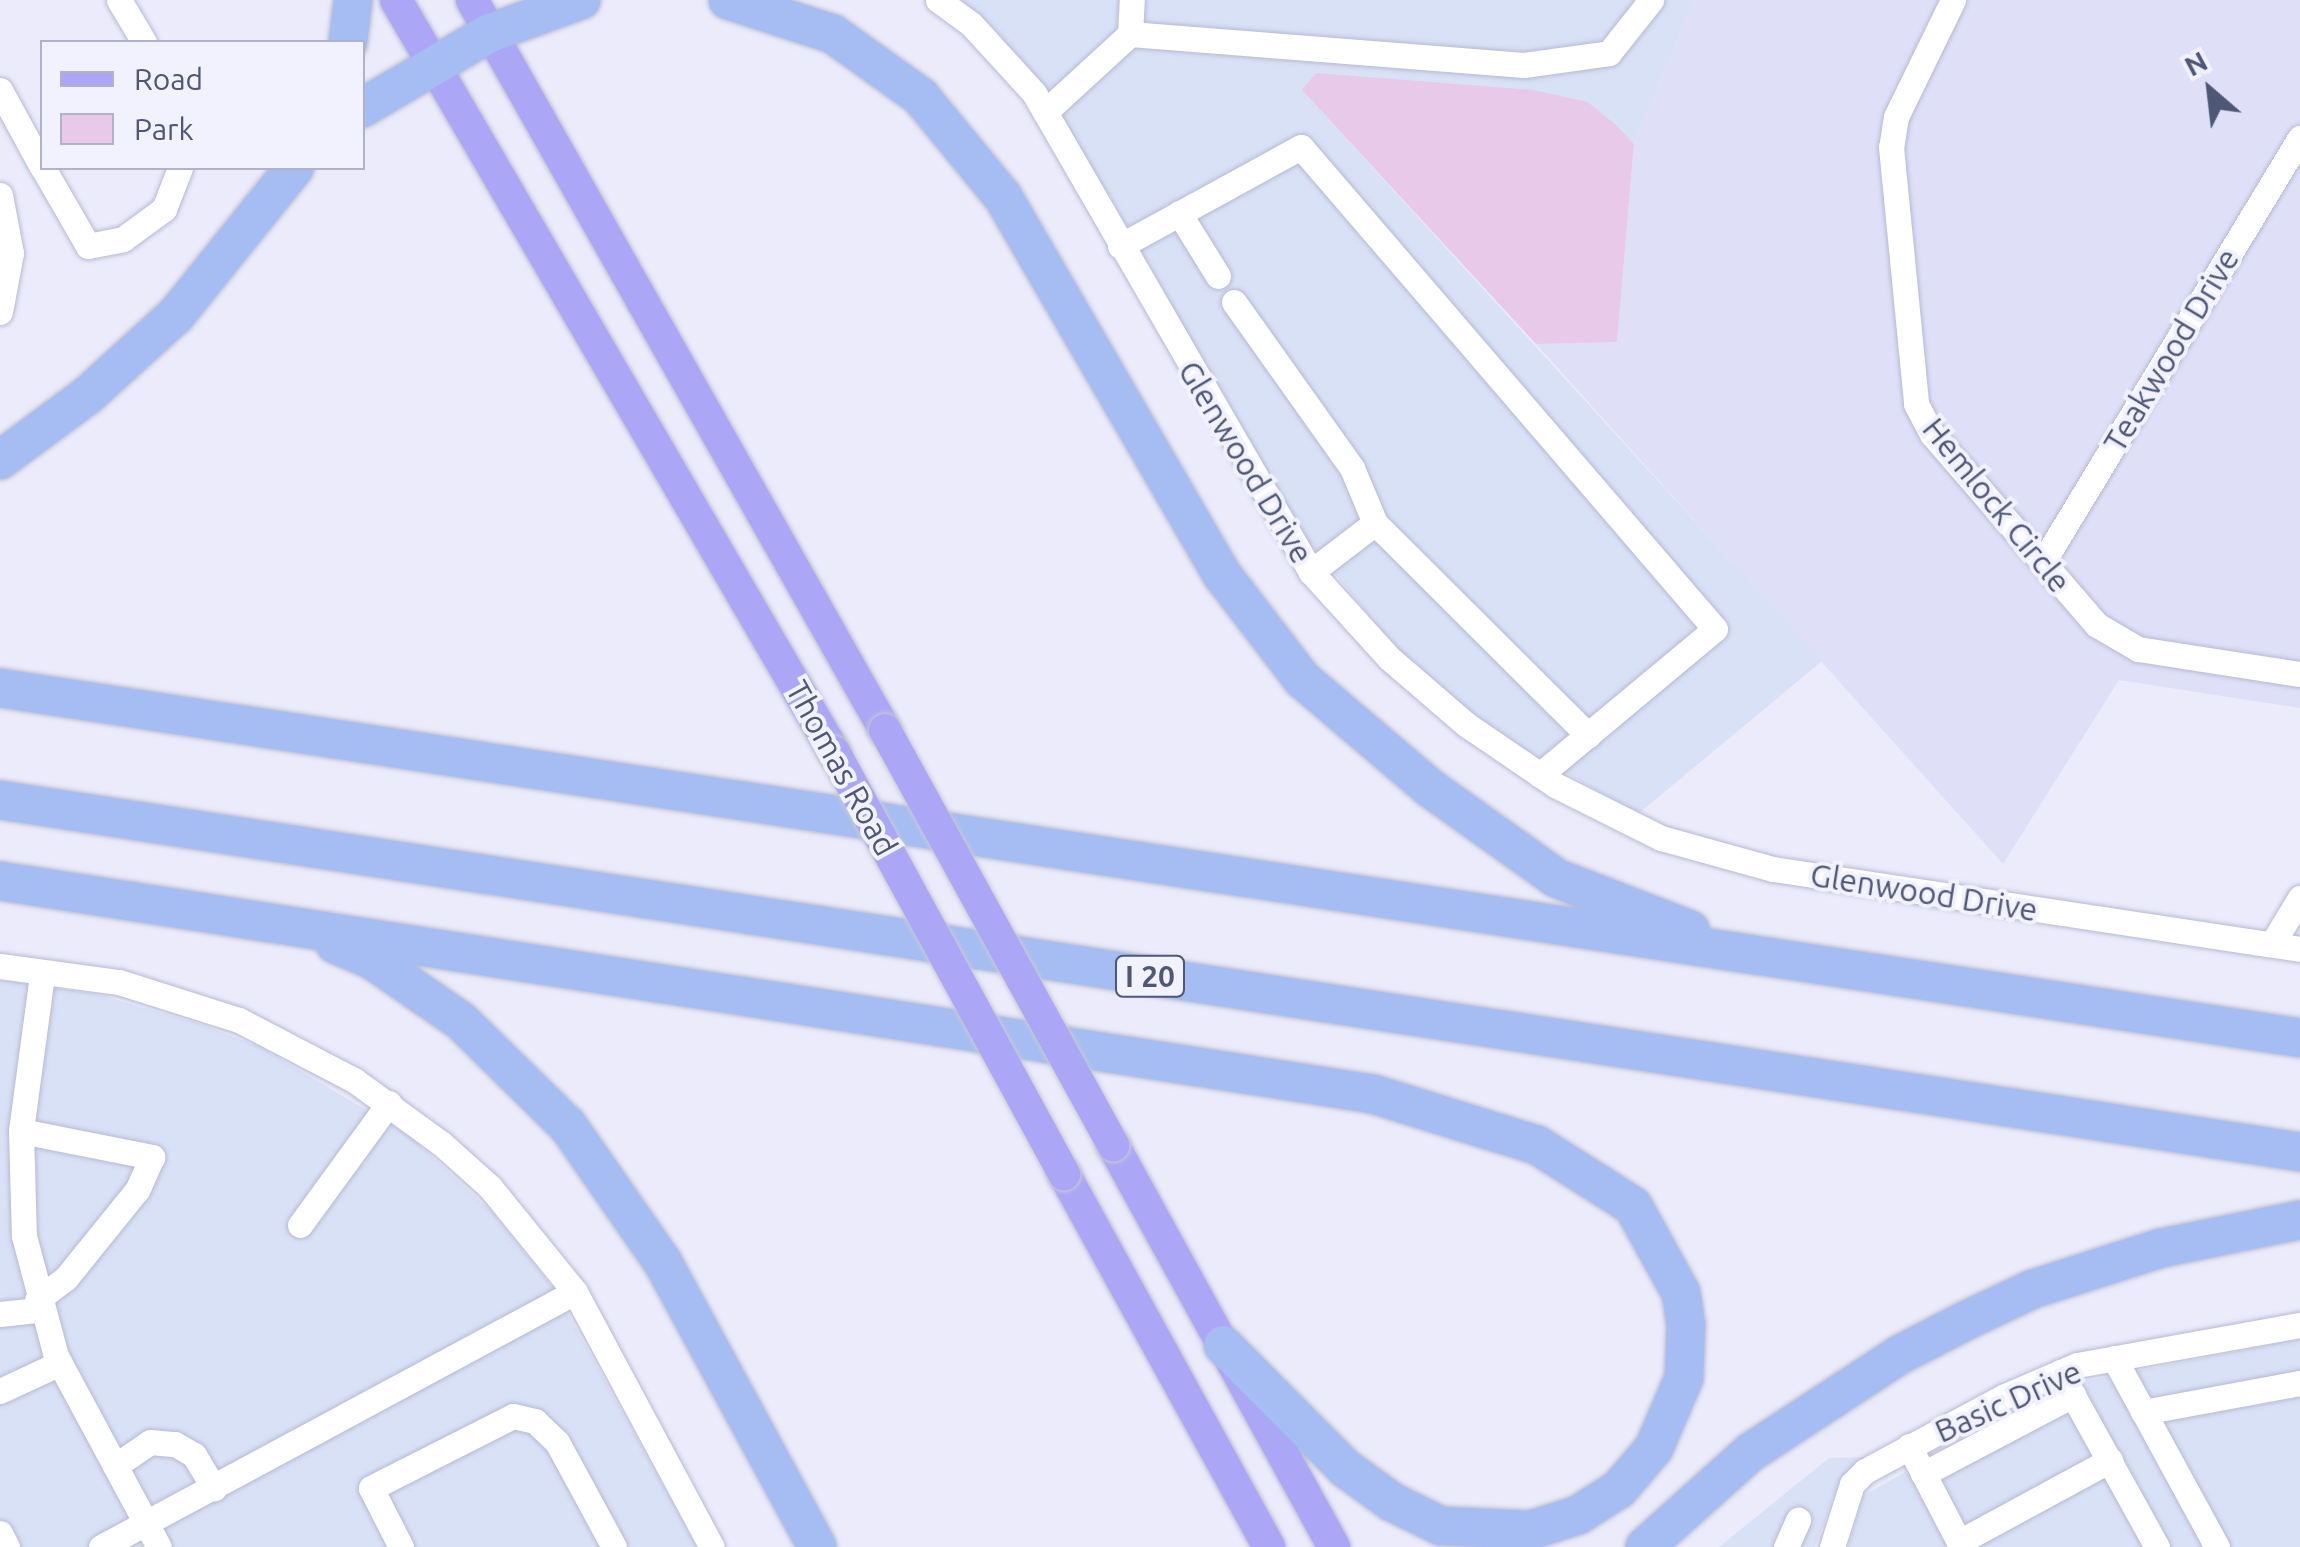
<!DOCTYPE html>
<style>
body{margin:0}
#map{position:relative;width:2300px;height:1547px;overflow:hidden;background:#ebebfc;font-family:Ubuntu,sans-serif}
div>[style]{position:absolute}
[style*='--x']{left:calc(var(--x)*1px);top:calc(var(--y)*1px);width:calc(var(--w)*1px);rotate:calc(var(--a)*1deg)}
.residential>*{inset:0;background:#dfe0f8}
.commercial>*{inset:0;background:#d9e1f6}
.green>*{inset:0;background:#e9c9e9}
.roads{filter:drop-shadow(0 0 2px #b6b9d3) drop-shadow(0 0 2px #b6b9d3)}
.minor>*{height:25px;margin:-12.5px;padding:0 12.5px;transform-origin:12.5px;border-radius:12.5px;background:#fff}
.major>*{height:32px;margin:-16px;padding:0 16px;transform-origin:16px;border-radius:16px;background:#aba7f6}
.highway>*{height:38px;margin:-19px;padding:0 19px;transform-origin:19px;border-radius:19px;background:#a5bdf2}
.bridges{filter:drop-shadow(0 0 2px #c6c9d3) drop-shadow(0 0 2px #c6c9d3)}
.major-bridge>*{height:32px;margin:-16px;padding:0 16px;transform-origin:16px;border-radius:16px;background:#aba7f6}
span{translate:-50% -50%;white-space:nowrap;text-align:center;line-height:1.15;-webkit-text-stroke:8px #f2f1fe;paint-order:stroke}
.shield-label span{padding:2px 8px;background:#f2f1fe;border:2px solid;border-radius:8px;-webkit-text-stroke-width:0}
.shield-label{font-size:30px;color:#4e5776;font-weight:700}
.street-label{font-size:32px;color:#4e5776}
.legend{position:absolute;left:40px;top:40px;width:325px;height:130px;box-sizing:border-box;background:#f2f1fe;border:2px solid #b0b3c8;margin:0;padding:12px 18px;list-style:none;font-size:30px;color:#4e5776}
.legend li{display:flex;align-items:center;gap:20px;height:50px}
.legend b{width:50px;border:2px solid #b0b3c8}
.north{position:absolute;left:2160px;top:40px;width:100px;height:100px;-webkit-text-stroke:8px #f2f1fe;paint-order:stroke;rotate:332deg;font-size:28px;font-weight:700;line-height:40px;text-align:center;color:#4e5776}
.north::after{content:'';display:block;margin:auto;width:35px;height:45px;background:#4e5776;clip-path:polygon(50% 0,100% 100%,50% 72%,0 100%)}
</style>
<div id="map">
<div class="residential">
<i style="clip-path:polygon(1694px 0,2300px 0,2300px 708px,2119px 680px,2003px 864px,1536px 344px,1617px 341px,1634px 144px)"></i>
</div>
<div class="commercial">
<i style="clip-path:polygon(962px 0,1694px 0,1634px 144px,1588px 102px,1303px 91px,1822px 661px,1638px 814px,1495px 732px,1396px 649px,1285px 512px,1110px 196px,996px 30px)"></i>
<i style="clip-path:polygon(0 980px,96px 994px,200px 1024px,260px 1047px,410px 1136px,493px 1213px,556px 1292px,697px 1547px,0 1547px)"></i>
<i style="clip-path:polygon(2300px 1339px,2300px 1547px,1848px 1547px,1863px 1496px,2017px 1408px,2086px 1381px)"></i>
<i style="clip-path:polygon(1865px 1457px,1836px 1491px,1815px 1547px,1719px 1547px,1829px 1458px)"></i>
</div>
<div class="green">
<i style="clip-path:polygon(1316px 73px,1533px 90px,1588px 102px,1617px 126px,1634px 144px,1617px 342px,1536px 344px,1302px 90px)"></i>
</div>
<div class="roads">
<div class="minor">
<i style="--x:119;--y:0;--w:49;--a:59.2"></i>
<i style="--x:938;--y:0;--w:41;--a:36"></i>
<i style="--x:971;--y:24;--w:93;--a:47.6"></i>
<i style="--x:1034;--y:93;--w:553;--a:59.96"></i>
<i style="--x:1311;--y:572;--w:116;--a:47.8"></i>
<i style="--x:1389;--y:658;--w:103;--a:40.7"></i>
<i style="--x:1467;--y:725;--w:107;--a:34.3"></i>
<i style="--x:1555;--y:785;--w:119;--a:26.6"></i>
<i style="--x:1661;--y:838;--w:116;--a:15.5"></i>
<i style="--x:1773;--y:869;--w:533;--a:8.63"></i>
<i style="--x:1953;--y:0;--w:130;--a:116"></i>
<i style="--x:1896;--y:117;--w:30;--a:99"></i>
<i style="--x:1891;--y:147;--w:258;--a:84.4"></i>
<i style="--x:1916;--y:404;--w:34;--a:62"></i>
<i style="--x:1932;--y:434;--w:252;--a:49.2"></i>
<i style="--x:2097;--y:625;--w:48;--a:30.3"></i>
<i style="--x:2138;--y:649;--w:164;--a:8.8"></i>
<i style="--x:1130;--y:34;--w:395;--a:4.5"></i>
<i style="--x:1524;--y:65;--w:86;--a:-8"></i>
<i style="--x:1609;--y:53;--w:68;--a:-51.6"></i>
<i style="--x:0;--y:90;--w:88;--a:61.4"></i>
<i style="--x:1045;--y:112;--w:115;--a:-42.5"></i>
<i style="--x:1130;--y:34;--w:34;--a:-87"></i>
<i style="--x:43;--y:168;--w:90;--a:60"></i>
<i style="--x:88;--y:246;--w:36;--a:-11"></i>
<i style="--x:123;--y:239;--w:51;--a:-36.2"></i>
<i style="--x:164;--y:209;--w:44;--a:-68.7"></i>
<i style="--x:0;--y:195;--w:59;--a:79.3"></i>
<i style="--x:11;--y:253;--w:60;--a:100.6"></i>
<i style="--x:1179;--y:213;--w:74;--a:58.2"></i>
<i style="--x:1120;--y:246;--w:206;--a:-28.7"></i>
<i style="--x:1301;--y:147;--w:635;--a:49.34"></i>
<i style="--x:1715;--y:629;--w:228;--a:140.2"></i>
<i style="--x:1234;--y:302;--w:204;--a:54.6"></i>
<i style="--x:1352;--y:468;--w:60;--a:67.3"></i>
<i style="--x:1375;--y:523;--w:81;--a:142.6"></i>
<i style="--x:1375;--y:523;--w:301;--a:44.9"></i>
<i style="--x:2043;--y:562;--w:496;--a:-58.8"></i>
<i style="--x:2272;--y:944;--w:54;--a:-58.7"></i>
<i style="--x:0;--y:966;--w:120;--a:7.7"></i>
<i style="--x:119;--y:982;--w:126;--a:17.6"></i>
<i style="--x:239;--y:1020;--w:130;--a:27.6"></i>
<i style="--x:354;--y:1080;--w:109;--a:36"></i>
<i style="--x:442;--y:1144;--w:64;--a:41.9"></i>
<i style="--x:490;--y:1187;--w:135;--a:51"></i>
<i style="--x:575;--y:1292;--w:289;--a:61.8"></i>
<i style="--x:42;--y:975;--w:157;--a:97.7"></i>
<i style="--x:21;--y:1131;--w:105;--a:88.4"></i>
<i style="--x:24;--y:1236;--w:124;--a:75.1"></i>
<i style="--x:56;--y:1356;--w:217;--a:61.7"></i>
<i style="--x:21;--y:1131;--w:134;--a:11.2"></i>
<i style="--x:152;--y:1157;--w:36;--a:114"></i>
<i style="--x:137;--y:1190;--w:113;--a:128.9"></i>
<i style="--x:66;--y:1278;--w:36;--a:143"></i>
<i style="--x:300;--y:1225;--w:151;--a:-53.9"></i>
<i style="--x:0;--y:1314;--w:39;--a:-6"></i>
<i style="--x:2114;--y:1358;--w:215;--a:61.4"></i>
<i style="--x:2060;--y:1372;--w:200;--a:61"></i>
<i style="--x:0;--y:1391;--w:66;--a:-25"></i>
<i style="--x:2143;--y:1412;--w:160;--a:-10.5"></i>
<i style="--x:1909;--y:1446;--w:108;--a:62.5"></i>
<i style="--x:1959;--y:1542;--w:172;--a:-28.5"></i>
<i style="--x:115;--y:1466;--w:42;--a:-34.4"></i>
<i style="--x:150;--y:1442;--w:25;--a:5"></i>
<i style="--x:175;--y:1444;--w:22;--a:30"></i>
<i style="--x:194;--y:1455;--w:39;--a:59"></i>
<i style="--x:1923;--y:1474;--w:170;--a:-27.8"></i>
<i style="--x:0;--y:1533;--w:16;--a:63"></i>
<i style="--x:101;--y:1547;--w:538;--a:-28.28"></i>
<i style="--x:401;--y:1547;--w:66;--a:-117"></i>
<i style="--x:371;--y:1488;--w:159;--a:-26.9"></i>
<i style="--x:513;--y:1416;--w:23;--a:13"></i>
<i style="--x:535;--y:1421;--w:30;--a:44"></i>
<i style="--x:557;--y:1442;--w:119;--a:61.5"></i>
<i style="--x:1786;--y:1547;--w:30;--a:-66"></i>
<i style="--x:1832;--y:1547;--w:66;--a:-72.4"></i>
<i style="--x:1852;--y:1484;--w:18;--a:-45"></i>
<i style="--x:1865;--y:1471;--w:159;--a:-28.2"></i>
<i style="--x:2005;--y:1396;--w:78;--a:-23.3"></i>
<i style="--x:2077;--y:1365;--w:227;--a:-10.2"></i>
</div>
<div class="major">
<i style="--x:396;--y:0;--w:870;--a:59.78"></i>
<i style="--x:472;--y:0;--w:839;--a:60.5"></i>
<i style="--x:1113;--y:1145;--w:459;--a:61.2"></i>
<i style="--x:1064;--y:1174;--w:426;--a:61.2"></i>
</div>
<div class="highway">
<i style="--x:728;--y:0;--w:110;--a:17.9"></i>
<i style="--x:833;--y:34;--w:107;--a:35.5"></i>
<i style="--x:920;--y:96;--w:131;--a:50.6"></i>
<i style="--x:1003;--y:197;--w:438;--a:59.9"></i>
<i style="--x:1223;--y:576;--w:130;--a:52.5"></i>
<i style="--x:1302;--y:679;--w:168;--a:40.4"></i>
<i style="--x:1430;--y:788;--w:155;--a:35.5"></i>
<i style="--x:1556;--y:878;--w:144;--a:21.2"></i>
<i style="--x:348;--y:42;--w:42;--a:-83.2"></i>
<i style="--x:362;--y:108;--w:148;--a:-30.4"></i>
<i style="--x:490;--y:33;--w:97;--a:-19.9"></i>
<i style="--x:0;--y:460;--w:109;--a:-36.5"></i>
<i style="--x:88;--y:395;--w:119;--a:-42.3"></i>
<i style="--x:176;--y:315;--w:189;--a:-51.2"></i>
<i style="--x:0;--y:688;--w:2326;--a:8.65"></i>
<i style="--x:0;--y:800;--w:2327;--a:8.7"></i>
<i style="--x:0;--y:881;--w:1389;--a:8.82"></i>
<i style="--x:1373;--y:1094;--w:172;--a:17.3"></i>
<i style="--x:1537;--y:1145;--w:114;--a:32.4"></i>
<i style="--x:1633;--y:1206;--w:99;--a:61.1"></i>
<i style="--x:1681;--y:1293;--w:32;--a:81"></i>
<i style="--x:1686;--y:1325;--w:53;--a:92.2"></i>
<i style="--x:1684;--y:1378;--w:76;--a:113.2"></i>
<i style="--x:1654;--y:1448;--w:54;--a:130.5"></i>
<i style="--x:1619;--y:1489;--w:49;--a:147.6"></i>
<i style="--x:1578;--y:1515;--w:49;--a:162.3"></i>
<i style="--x:1531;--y:1530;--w:90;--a:-177.5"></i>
<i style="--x:1441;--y:1526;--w:55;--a:-153.9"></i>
<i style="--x:1392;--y:1502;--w:58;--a:-144.1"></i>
<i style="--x:1345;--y:1468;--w:173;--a:-134.8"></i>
<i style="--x:335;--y:944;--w:39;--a:23"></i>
<i style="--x:371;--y:959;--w:109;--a:34.6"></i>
<i style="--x:461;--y:1021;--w:150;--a:44.5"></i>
<i style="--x:568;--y:1126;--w:165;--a:55.2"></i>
<i style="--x:662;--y:1261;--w:325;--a:61.5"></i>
<i style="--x:1645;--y:1547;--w:142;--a:-41.9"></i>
<i style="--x:1751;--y:1452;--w:177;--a:-33.2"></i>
<i style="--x:1899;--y:1355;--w:76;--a:-27.2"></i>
<i style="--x:1967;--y:1320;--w:73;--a:-25.2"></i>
<i style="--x:2033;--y:1289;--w:134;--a:-17.8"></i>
<i style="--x:2161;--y:1248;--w:142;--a:-11.4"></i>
</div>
</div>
<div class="bridges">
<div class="major-bridge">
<i style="--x:885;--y:730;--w:474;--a:61.2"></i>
<i style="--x:834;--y:752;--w:481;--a:61.4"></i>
</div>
</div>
<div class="shield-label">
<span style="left:1150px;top:976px">I 20</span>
</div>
<div class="street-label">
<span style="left:2171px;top:350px;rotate:-59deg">Teakwood Drive</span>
<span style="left:1246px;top:462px;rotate:59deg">Glenwood Drive</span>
<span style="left:1997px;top:505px;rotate:51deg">Hemlock Circle</span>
<span style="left:842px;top:768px;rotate:61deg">Thomas Road</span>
<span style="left:1924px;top:892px;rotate:9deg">Glenwood Drive</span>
<span style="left:2008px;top:1401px;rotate:-24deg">Basic Drive</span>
</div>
<ul class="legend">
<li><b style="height:12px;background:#aba7f6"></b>Road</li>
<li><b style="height:28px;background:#e9c9e9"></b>Park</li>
</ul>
<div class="north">N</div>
</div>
